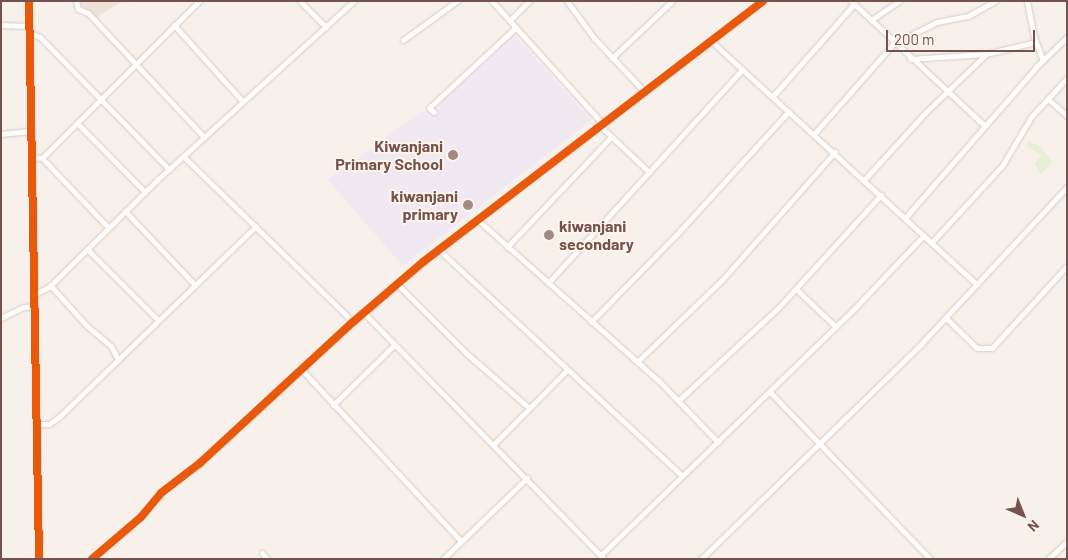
<!DOCTYPE html>
<style>
body{margin:0}
#map{position:relative;width:1068px;height:560px;overflow:hidden;background:#f7f0eb;font-family:Barlow,sans-serif}
div>[style]{position:absolute}
[style*='--x']{left:calc(var(--x)*1px);top:calc(var(--y)*1px);width:calc(var(--w)*1px);rotate:calc(var(--a)*1deg)}
.residential>*{inset:0;background:#f0e1d9}
.education>*{inset:0;background:#f1e9f2}
.green>*{inset:0;background:#e8edd6}
.roads{filter:drop-shadow(0 0 1px #d6ccc8) drop-shadow(0 0 1px #d6ccc8)}
.minor>*{height:5px;margin:-2.5px;padding:0 2.5px;transform-origin:2.5px;border-radius:2.5px;background:#fefdfc}
.cycleway>*{height:8px;margin:-4px;padding:0 4px;transform-origin:4px;border-radius:4px;background:#e8590c}
.dots>*{width:14px;height:14px;translate:-50% -50%;box-sizing:border-box;border:2px solid #fff4ed;border-radius:50%}
span{translate:-50% -50%;white-space:nowrap;text-align:center;line-height:1.15;-webkit-text-stroke:4px #fff4ed;paint-order:stroke}
.poi-label{font-size:16px;color:#75524b;font-weight:700}
.right{translate:-100% -50%;text-align:right}
.left{translate:0 -50%;text-align:left}
.frame{position:absolute;inset:0;border:2px solid #75524b;pointer-events:none}
.north{position:absolute;left:998px;top:490px;width:50px;height:50px;-webkit-text-stroke:4px #fff4ed;paint-order:stroke;rotate:136deg;font-size:14px;font-weight:700;line-height:20px;text-align:center;color:#75524b}
.north::after{content:'';display:block;margin:auto;width:18px;height:22px;background:#75524b;clip-path:polygon(50% 0,100% 100%,50% 72%,0 100%)}
.scale{position:absolute;left:886px;top:30px;width:149px;height:22px;box-sizing:border-box;border:2px solid #75524b;border-top:0;padding-left:6px;font-size:15px;line-height:18px;white-space:nowrap;color:#75524b;-webkit-text-stroke:4px #fff4ed;paint-order:stroke}
</style>
<div id="map">
<div class="residential">
<i style="clip-path:polygon(78px 1px,123px 1px,95px 18px)"></i>
</div>
<div class="education">
<i style="clip-path:polygon(514px 35px,591px 120px,403px 266px,328px 180px,414px 117px,423px 111px,438px 111px,441px 102px)"></i>
</div>
<div class="green">
<i style="clip-path:polygon(1027px 141px,1040px 146px,1052px 162px,1041px 174px,1035px 165px,1041px 155px,1028px 147px)"></i>
</div>
<div class="roads">
<div class="minor">
<i style="--x:29;--y:1;--w:558;--a:88.97"></i>
<i style="--x:76;--y:1;--w:8;--a:76"></i>
<i style="--x:78;--y:9;--w:11;--a:22"></i>
<i style="--x:88;--y:13;--w:170;--a:46.9"></i>
<i style="--x:300;--y:1;--w:37;--a:45"></i>
<i style="--x:492;--y:1;--w:163;--a:48"></i>
<i style="--x:567;--y:1;--w:46;--a:53.9"></i>
<i style="--x:594;--y:38;--w:71;--a:46.7"></i>
<i style="--x:851;--y:1;--w:183;--a:43"></i>
<i style="--x:1027;--y:1;--w:37;--a:79"></i>
<i style="--x:1034;--y:37;--w:25;--a:69"></i>
<i style="--x:510;--y:20;--w:27;--a:-45"></i>
<i style="--x:871;--y:20;--w:34;--a:-34"></i>
<i style="--x:1;--y:25;--w:28;--a:2"></i>
<i style="--x:174;--y:25;--w:103;--a:48.1"></i>
<i style="--x:29;--y:33;--w:12;--a:20"></i>
<i style="--x:40;--y:37;--w:185;--a:45.7"></i>
<i style="--x:403;--y:40;--w:67;--a:-35.8"></i>
<i style="--x:710;--y:40;--w:361;--a:42.5"></i>
<i style="--x:612;--y:58;--w:83;--a:-43.5"></i>
<i style="--x:910;--y:59;--w:75;--a:-3.8"></i>
<i style="--x:773;--y:96;--w:123;--a:-48.6"></i>
<i style="--x:1048;--y:99;--w:25;--a:42"></i>
<i style="--x:434;--y:112;--w:6;--a:-141"></i>
<i style="--x:429;--y:108;--w:117;--a:-42.9"></i>
<i style="--x:77;--y:123;--w:97;--a:45.4"></i>
<i style="--x:598;--y:124;--w:70;--a:43.3"></i>
<i style="--x:1;--y:134;--w:31;--a:-6"></i>
<i style="--x:814;--y:134;--w:120;--a:-48.7"></i>
<i style="--x:893;--y:44;--w:49;--a:-26.6"></i>
<i style="--x:937;--y:22;--w:32;--a:-11"></i>
<i style="--x:968;--y:16;--w:31;--a:-29"></i>
<i style="--x:32;--y:157;--w:10;--a:6"></i>
<i style="--x:42;--y:158;--w:95;--a:46.3"></i>
<i style="--x:184;--y:157;--w:236;--a:44.3"></i>
<i style="--x:42;--y:158;--w:222;--a:-45"></i>
<i style="--x:864;--y:180;--w:91;--a:-47.7"></i>
<i style="--x:925;--y:113;--w:85;--a:-44"></i>
<i style="--x:986;--y:54;--w:50;--a:-13.8"></i>
<i style="--x:125;--y:211;--w:102;--a:46.6"></i>
<i style="--x:905;--y:218;--w:203;--a:-49"></i>
<i style="--x:1038;--y:65;--w:40;--a:-44"></i>
<i style="--x:478;--y:220;--w:242;--a:41.7"></i>
<i style="--x:659;--y:381;--w:85;--a:46"></i>
<i style="--x:932;--y:242;--w:103;--a:-47.4"></i>
<i style="--x:1002;--y:166;--w:57;--a:-59.4"></i>
<i style="--x:1031;--y:117;--w:53;--a:-47.3"></i>
<i style="--x:507;--y:247;--w:151;--a:-46.6"></i>
<i style="--x:87;--y:249;--w:100;--a:45"></i>
<i style="--x:438;--y:249;--w:333;--a:42.9"></i>
<i style="--x:548;--y:283;--w:288;--a:-47.7"></i>
<i style="--x:397;--y:284;--w:98;--a:45"></i>
<i style="--x:466;--y:353;--w:84;--a:41.1"></i>
<i style="--x:50;--y:285;--w:55;--a:47.9"></i>
<i style="--x:87;--y:326;--w:31;--a:40"></i>
<i style="--x:111;--y:346;--w:16;--a:63"></i>
<i style="--x:796;--y:289;--w:55;--a:43.5"></i>
<i style="--x:35;--y:294;--w:16;--a:-27"></i>
<i style="--x:49;--y:287;--w:152;--a:-44.7"></i>
<i style="--x:157;--y:180;--w:266;--a:-42.3"></i>
<i style="--x:364;--y:313;--w:344;--a:45.7"></i>
<i style="--x:1;--y:318;--w:25;--a:-26"></i>
<i style="--x:24;--y:307;--w:11;--a:-5"></i>
<i style="--x:946;--y:318;--w:43;--a:44.1"></i>
<i style="--x:977;--y:348;--w:15;--a:0"></i>
<i style="--x:992;--y:348;--w:111;--a:-47.6"></i>
<i style="--x:591;--y:322;--w:123;--a:-45.7"></i>
<i style="--x:677;--y:234;--w:165;--a:-47.7"></i>
<i style="--x:637;--y:362;--w:118;--a:-44"></i>
<i style="--x:722;--y:280;--w:171;--a:-48.6"></i>
<i style="--x:302;--y:370;--w:233;--a:47.1"></i>
<i style="--x:770;--y:392;--w:231;--a:46.2"></i>
<i style="--x:679;--y:400;--w:135;--a:-42.9"></i>
<i style="--x:778;--y:308;--w:153;--a:-47.7"></i>
<i style="--x:333;--y:405;--w:86;--a:-44.5"></i>
<i style="--x:37;--y:424;--w:12;--a:0"></i>
<i style="--x:49;--y:424;--w:12;--a:-35"></i>
<i style="--x:59;--y:417;--w:274;--a:-44.1"></i>
<i style="--x:494;--y:444;--w:104;--a:-45.4"></i>
<i style="--x:262;--y:553;--w:8;--a:50"></i>
<i style="--x:601;--y:555;--w:351;--a:-44.2"></i>
<i style="--x:853;--y:310;--w:103;--a:-46.6"></i>
<i style="--x:92;--y:559;--w:65;--a:-40.6"></i>
<i style="--x:141;--y:517;--w:31;--a:-50"></i>
<i style="--x:161;--y:493;--w:49;--a:-37.6"></i>
<i style="--x:200;--y:463;--w:208;--a:-42.7"></i>
<i style="--x:353;--y:322;--w:92;--a:-40.6"></i>
<i style="--x:423;--y:262;--w:429;--a:-37.5"></i>
<i style="--x:443;--y:559;--w:117;--a:-44"></i>
<i style="--x:701;--y:559;--w:308;--a:-44.3"></i>
<i style="--x:921;--y:344;--w:214;--a:-47.1"></i>
<i style="--x:1048;--y:559;--w:26;--a:-43"></i>
</div>
</div>
<div class="cycleway">
<i style="--x:29;--y:1;--w:558;--a:88.97"></i>
<i style="--x:92;--y:559;--w:65;--a:-40.6"></i>
<i style="--x:141;--y:517;--w:31;--a:-50"></i>
<i style="--x:161;--y:493;--w:49;--a:-37.6"></i>
<i style="--x:200;--y:463;--w:208;--a:-42.7"></i>
<i style="--x:353;--y:322;--w:92;--a:-40.6"></i>
<i style="--x:423;--y:262;--w:429;--a:-37.5"></i>
</div>
<div class="dots">
<i style="left:453px;top:155px;background:#a28983"></i>
<i style="left:468px;top:205px;background:#a28983"></i>
<i style="left:549px;top:235px;background:#a28983"></i>
</div>
<div class="poi-label">
<span class="right" style="left:443px;top:155px">Kiwanjani<br>Primary School</span>
<span class="right" style="left:458px;top:205px">kiwanjani<br>primary</span>
<span class="left" style="left:559px;top:235px">kiwanjani<br>secondary</span>
</div>
<div class="frame"></div>
<div class="north">N</div>
<div class="scale">200 m</div>
</div>
